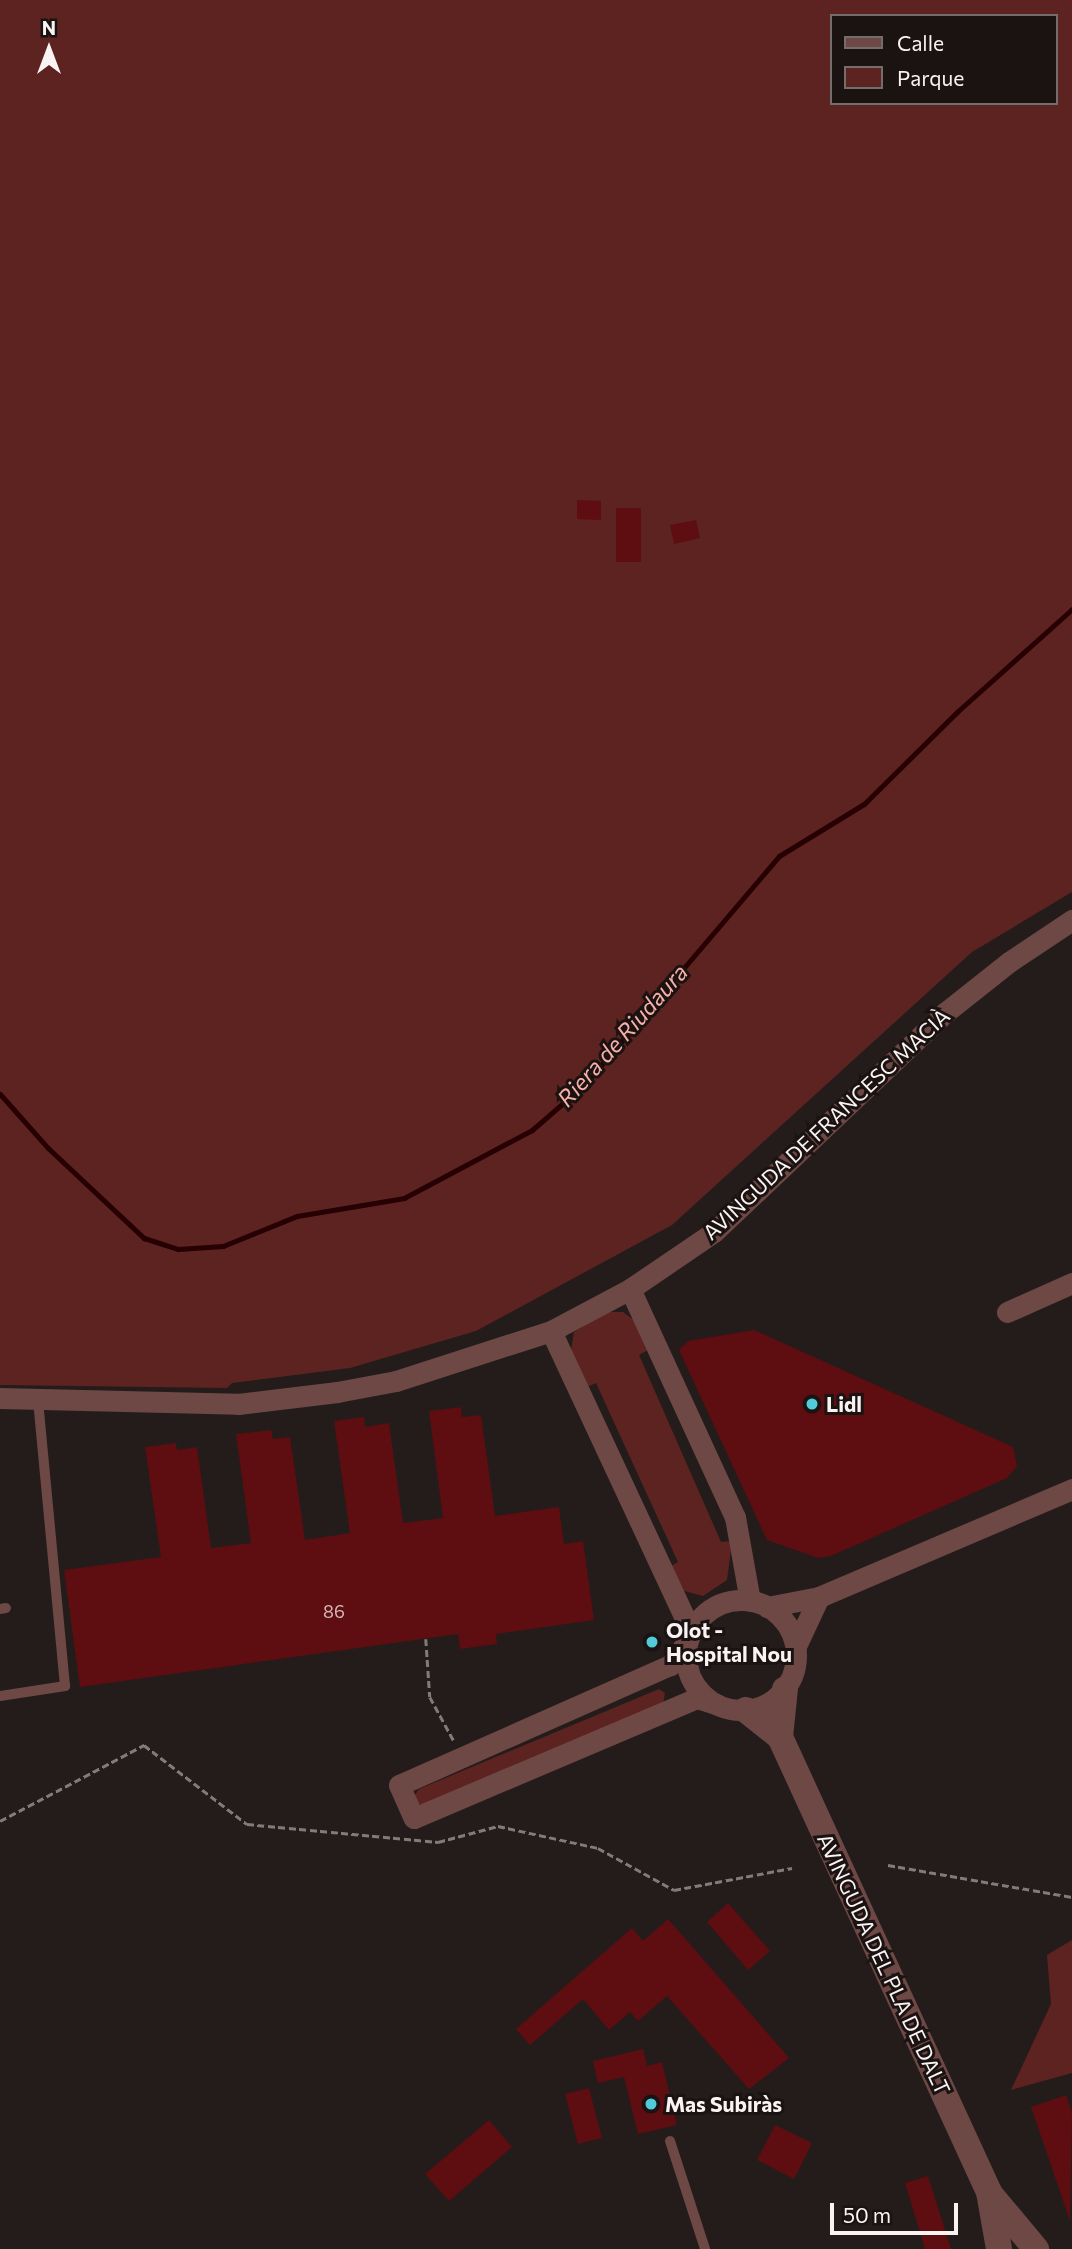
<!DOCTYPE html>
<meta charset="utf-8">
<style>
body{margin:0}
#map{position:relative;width:1072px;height:2249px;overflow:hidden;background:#241c1b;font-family:Commissioner,sans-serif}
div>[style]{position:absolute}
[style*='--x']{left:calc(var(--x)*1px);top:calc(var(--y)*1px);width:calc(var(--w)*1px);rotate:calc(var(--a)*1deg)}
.green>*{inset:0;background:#5d2320}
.stream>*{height:5px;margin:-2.5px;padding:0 2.5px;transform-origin:2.5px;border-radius:2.5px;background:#260002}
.building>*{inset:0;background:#5e0d10}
.path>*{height:2.5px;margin-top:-1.25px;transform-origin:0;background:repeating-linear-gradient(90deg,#827b7a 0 7px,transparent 0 10.5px)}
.service>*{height:10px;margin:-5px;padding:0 5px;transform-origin:5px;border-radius:5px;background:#6d4845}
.minor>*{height:21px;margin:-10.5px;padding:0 10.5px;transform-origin:10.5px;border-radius:10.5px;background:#6d4845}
.minor>.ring{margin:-10.5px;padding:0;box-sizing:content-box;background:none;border:21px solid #6d4845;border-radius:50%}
.tertiary>*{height:26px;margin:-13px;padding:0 13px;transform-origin:13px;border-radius:13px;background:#6d4845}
.dots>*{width:19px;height:19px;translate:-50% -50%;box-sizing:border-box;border:4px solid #1b1312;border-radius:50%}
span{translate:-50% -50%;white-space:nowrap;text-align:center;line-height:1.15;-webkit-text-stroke:6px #1b1312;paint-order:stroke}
.number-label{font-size:18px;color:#d3baba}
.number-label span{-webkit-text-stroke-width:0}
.street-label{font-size:21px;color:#faf3f3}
.poi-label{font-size:21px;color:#faf3f3;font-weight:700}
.left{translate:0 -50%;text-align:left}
.water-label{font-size:23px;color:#f8b0a9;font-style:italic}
.legend{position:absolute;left:830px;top:14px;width:228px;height:91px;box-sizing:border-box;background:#1b1312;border:2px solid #746d6c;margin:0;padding:9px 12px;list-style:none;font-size:21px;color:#faf3f3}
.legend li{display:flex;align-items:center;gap:14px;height:35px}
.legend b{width:35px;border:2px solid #746d6c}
.north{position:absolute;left:14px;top:14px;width:70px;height:70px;-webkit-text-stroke:5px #1b1312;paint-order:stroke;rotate:0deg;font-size:19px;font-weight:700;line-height:28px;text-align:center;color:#faf3f3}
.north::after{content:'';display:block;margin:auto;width:24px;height:32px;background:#faf3f3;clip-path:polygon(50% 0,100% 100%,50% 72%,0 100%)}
.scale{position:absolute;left:830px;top:2203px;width:128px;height:32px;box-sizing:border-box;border:4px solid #faf3f3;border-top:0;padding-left:9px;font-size:21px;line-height:24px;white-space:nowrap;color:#faf3f3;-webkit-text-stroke:5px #1b1312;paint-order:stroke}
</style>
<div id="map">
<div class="green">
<i style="clip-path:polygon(evenodd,0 0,1072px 0,1072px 892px,972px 952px,672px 1225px,476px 1331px,350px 1368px,232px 1383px,227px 1388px,0 1385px,0 0,832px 16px,1056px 16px,1056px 103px,832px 103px,832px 16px)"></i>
<i style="clip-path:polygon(607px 1312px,623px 1312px,635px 1321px,648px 1350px,639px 1355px,721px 1542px,732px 1541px,727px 1580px,703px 1596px,681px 1590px,669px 1567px,678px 1562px,596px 1383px,587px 1387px,571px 1350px,574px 1332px)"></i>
<i style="clip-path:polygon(659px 1689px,665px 1693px,663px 1705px,428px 1806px,418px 1804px,414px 1796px,419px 1789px)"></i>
<i style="clip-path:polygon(1072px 1940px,1072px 2073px,1011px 2090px,1051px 2004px,1047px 1955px)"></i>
</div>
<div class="stream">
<i style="--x:0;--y:1094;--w:72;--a:48.4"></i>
<i style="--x:48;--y:1148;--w:132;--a:43.2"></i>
<i style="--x:144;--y:1238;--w:36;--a:18"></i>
<i style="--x:178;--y:1249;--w:45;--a:-3.8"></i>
<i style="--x:223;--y:1246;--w:80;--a:-22.1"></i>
<i style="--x:297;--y:1216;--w:109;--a:-9.5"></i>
<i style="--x:404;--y:1198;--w:145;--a:-28"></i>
<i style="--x:532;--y:1130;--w:70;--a:-41"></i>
<i style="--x:585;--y:1084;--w:299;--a:-49.6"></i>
<i style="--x:779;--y:856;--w:100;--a:-31.5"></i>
<i style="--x:864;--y:804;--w:132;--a:-44.7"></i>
<i style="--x:958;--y:711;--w:153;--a:-41.8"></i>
</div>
<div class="building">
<i style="clip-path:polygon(577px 500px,601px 501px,601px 520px,577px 519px)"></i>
<i style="clip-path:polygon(616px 508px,641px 508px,641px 562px,616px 562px)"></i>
<i style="clip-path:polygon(696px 520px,700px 538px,674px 544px,670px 525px)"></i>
<i style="clip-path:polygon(754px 1330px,1013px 1447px,1017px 1466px,1007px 1478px,831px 1556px,818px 1558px,767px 1540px,679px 1350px,688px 1341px)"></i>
<i style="clip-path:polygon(461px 1407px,462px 1417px,481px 1415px,495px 1516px,559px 1507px,564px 1544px,583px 1541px,594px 1620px,496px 1634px,497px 1644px,460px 1649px,458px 1634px,80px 1687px,64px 1570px,161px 1557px,145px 1447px,176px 1443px,177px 1450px,197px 1447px,211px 1548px,251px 1543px,236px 1434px,271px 1430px,273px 1439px,290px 1437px,305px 1540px,350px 1533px,334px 1421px,364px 1417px,365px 1427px,389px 1423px,403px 1523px,443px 1518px,429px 1411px)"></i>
<i style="clip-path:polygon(728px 1903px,770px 1951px,748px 1970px,707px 1922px)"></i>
<i style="clip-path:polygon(668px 1919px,789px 2058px,749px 2089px,667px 1996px,638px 2021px,630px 2012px,609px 2030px,583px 1999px,530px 2045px,516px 2029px,632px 1928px,643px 1941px)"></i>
<i style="clip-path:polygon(643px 2049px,647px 2066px,662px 2062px,677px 2125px,638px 2134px,624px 2077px,598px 2083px,593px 2061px)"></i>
<i style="clip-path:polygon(589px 2088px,602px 2138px,578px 2144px,565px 2094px)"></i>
<i style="clip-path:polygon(1066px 2095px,1072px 2113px,1070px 2221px,1031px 2107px)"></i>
<i style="clip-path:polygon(489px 2120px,512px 2147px,449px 2201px,425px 2174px)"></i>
<i style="clip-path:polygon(775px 2125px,812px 2143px,794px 2179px,757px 2160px)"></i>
<i style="clip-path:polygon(928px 2176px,951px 2249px,925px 2249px,905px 2183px)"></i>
</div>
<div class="path">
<i style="--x:426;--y:1639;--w:58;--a:86.1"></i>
<i style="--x:430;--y:1697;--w:50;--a:61.4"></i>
<i style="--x:0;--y:1821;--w:163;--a:-27.8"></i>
<i style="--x:144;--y:1745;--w:130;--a:37.5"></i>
<i style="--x:247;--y:1824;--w:192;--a:5.4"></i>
<i style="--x:438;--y:1842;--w:62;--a:-14.9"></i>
<i style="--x:498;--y:1826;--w:102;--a:12.4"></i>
<i style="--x:598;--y:1848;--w:87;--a:28.9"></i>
<i style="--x:674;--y:1890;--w:120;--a:-10.6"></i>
<i style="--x:888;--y:1865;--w:187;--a:9.9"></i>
</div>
<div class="service">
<i style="--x:0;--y:1609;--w:6;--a:-9"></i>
<i style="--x:0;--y:1696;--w:66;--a:-8.7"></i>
<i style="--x:65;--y:1686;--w:287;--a:-95.4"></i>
<i style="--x:670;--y:2141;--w:114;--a:72"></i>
</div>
<div class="minor">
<i style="--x:630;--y:1289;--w:251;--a:65.3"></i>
<i style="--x:735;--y:1517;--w:85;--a:79.9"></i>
<i style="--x:1007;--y:1312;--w:71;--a:-24"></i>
<i style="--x:551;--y:1331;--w:331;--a:65"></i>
<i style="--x:0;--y:1398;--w:238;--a:1.4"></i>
<i style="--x:238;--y:1404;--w:100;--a:-6.9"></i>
<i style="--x:337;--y:1392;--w:60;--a:-10.6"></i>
<i style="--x:396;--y:1381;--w:163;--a:-17.9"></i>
<i style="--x:551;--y:1331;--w:89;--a:-28"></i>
<i style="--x:630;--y:1289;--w:102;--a:-34.2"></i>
<i style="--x:714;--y:1232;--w:320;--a:-43.5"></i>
<i style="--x:946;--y:1012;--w:80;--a:-38.4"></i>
<i style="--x:1009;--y:962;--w:76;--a:-33.7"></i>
<i class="ring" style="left:686px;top:1600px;width:89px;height:89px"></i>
<i style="--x:767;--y:1607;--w:53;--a:-10.9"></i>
<i style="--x:819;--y:1597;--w:275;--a:-23.1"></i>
<i style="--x:687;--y:1642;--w:29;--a:126"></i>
<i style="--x:670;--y:1665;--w:296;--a:156.1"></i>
<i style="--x:399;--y:1785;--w:36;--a:66"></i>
<i style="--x:414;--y:1818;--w:307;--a:-23"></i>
<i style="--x:697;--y:1698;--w:22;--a:18"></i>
<i style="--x:796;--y:1646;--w:54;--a:-64.9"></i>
</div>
<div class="tertiary">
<i style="--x:746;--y:1710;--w:43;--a:38.5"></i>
<i style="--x:780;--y:1737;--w:501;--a:65.33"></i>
<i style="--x:989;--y:2192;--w:58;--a:80"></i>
<i style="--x:780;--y:1737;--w:48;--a:-84.1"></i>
<i style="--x:990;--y:2194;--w:72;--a:50.1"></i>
</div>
<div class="dots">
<i style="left:812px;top:1404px;background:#52cbd8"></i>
<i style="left:652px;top:1642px;background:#52cbd8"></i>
<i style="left:651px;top:2104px;background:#52cbd8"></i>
</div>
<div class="number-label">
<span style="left:334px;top:1611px">86</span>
</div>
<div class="street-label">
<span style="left:826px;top:1124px;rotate:-43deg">AVINGUDA DE FRANCESC MACIÀ</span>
<span style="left:884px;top:1964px;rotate:65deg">AVINGUDA DEL PLA DE DALT</span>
</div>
<div class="poi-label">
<span class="left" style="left:826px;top:1404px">Lidl</span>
<span class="left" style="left:666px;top:1642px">Olot -<br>Hospital Nou</span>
<span class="left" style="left:665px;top:2104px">Mas Subiràs</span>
</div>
<div class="water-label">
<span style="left:622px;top:1035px;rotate:-48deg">Riera de Riudaura</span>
</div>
<ul class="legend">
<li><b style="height:9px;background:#6d4845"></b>Calle</li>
<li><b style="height:19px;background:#5d2320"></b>Parque</li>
</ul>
<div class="north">N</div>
<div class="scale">50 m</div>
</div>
